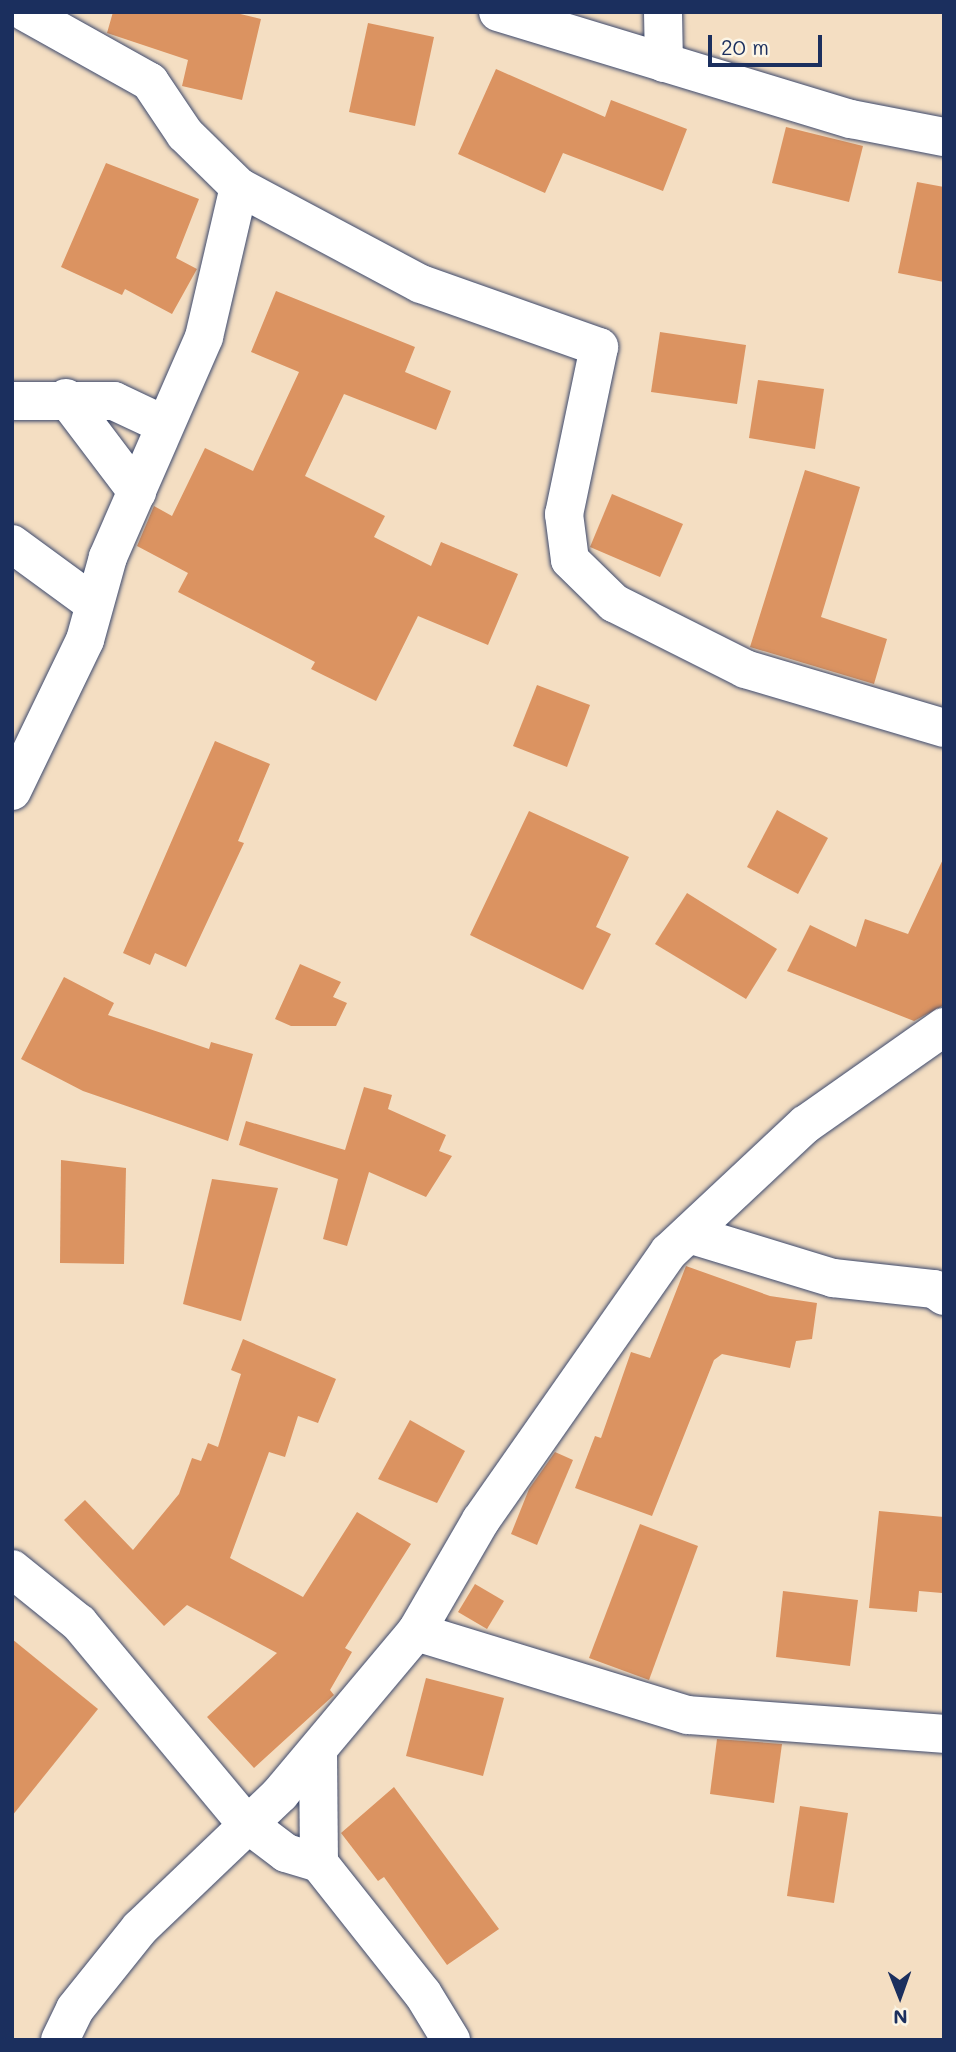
<!DOCTYPE html>
<style>
body{margin:0}
#map{position:relative;width:956px;height:2052px;overflow:hidden;background:#f4dec2;font-family:Mali,sans-serif}
div>[style]{position:absolute}
[style*='--x']{left:calc(var(--x)*1px);top:calc(var(--y)*1px);width:calc(var(--w)*1px);rotate:calc(var(--a)*1deg)}
.building>*{inset:0;background:#db9361}
.roads{filter:drop-shadow(0 0 2px #3c496d) drop-shadow(0 0 2px #3c496d)}
.minor>*{height:38px;margin:-19px;padding:0 19px;transform-origin:19px;border-radius:19px;background:#fff}
span{translate:-50% -50%;white-space:nowrap;text-align:center;line-height:1.15;-webkit-text-stroke:5px #fcf5e5;paint-order:stroke}
.frame{position:absolute;inset:0;border:14px solid #1b2f5e;pointer-events:none}
.north{position:absolute;left:865px;top:1961px;width:70px;height:70px;-webkit-text-stroke:5px #fcf5e5;paint-order:stroke;rotate:179deg;font-size:19px;font-weight:700;line-height:28px;text-align:center;color:#1b2f5e}
.north::after{content:'';display:block;margin:auto;width:24px;height:32px;background:#1b2f5e;clip-path:polygon(50% 0,100% 100%,50% 72%,0 100%)}
.scale{position:absolute;left:708px;top:35px;width:114px;height:32px;box-sizing:border-box;border:4px solid #1b2f5e;border-top:0;padding-left:9px;font-size:21px;line-height:24px;white-space:nowrap;color:#1b2f5e;-webkit-text-stroke:5px #fcf5e5;paint-order:stroke}
</style>
<div id="map">
<div class="building">
<i style="clip-path:polygon(113px 12px,232px 12px,261px 19px,242px 100px,182px 86px,188px 60px,107px 33px)"></i>
<i style="clip-path:polygon(368px 23px,434px 37px,415px 126px,349px 112px)"></i>
<i style="clip-path:polygon(496px 69px,605px 117px,611px 100px,687px 129px,663px 191px,563px 153px,545px 193px,458px 154px)"></i>
<i style="clip-path:polygon(786px 127px,863px 146px,849px 202px,772px 183px)"></i>
<i style="clip-path:polygon(106px 163px,199px 199px,176px 258px,197px 269px,172px 314px,125px 289px,122px 295px,61px 267px)"></i>
<i style="clip-path:polygon(917px 182px,944px 187px,944px 282px,898px 273px)"></i>
<i style="clip-path:polygon(276px 291px,415px 347px,405px 372px,451px 391px,436px 430px,344px 394px,305px 476px,385px 516px,374px 537px,431px 566px,441px 542px,518px 574px,488px 645px,418px 616px,376px 701px,311px 669px,315px 662px,178px 592px,188px 573px,137px 546px,154px 506px,172px 516px,205px 448px,253px 471px,299px 372px,251px 352px)"></i>
<i style="clip-path:polygon(660px 332px,746px 345px,737px 404px,651px 392px)"></i>
<i style="clip-path:polygon(758px 380px,824px 389px,815px 449px,749px 438px)"></i>
<i style="clip-path:polygon(805px 470px,860px 487px,821px 617px,887px 639px,874px 684px,750px 647px)"></i>
<i style="clip-path:polygon(612px 494px,683px 524px,660px 577px,590px 547px)"></i>
<i style="clip-path:polygon(537px 685px,590px 705px,567px 767px,513px 746px)"></i>
<i style="clip-path:polygon(215px 741px,270px 764px,238px 841px,244px 843px,186px 967px,155px 953px,150px 965px,123px 953px)"></i>
<i style="clip-path:polygon(777px 810px,828px 838px,798px 894px,747px 867px)"></i>
<i style="clip-path:polygon(529px 811px,629px 857px,596px 927px,611px 934px,583px 990px,470px 935px)"></i>
<i style="clip-path:polygon(944px 857px,944px 1005px,914px 1021px,787px 971px,810px 925px,856px 947px,865px 919px,908px 934px)"></i>
<i style="clip-path:polygon(687px 893px,777px 949px,746px 999px,655px 944px)"></i>
<i style="clip-path:polygon(300px 964px,341px 982px,333px 997px,347px 1003px,336px 1026px,291px 1026px,275px 1019px)"></i>
<i style="clip-path:polygon(64px 977px,114px 1003px,108px 1015px,209px 1049px,211px 1042px,253px 1054px,228px 1141px,83px 1091px,21px 1059px)"></i>
<i style="clip-path:polygon(364px 1087px,392px 1095px,388px 1109px,446px 1135px,439px 1151px,452px 1156px,426px 1197px,369px 1172px,347px 1246px,323px 1239px,338px 1179px,239px 1145px,246px 1121px,345px 1150px)"></i>
<i style="clip-path:polygon(61px 1160px,126px 1168px,124px 1264px,60px 1263px)"></i>
<i style="clip-path:polygon(212px 1179px,278px 1188px,241px 1321px,183px 1304px)"></i>
<i style="clip-path:polygon(686px 1266px,770px 1296px,817px 1303px,812px 1339px,796px 1341px,790px 1368px,722px 1354px,714px 1360px,652px 1516px,575px 1488px,595px 1436px,601px 1438px,631px 1352px,650px 1358px)"></i>
<i style="clip-path:polygon(243px 1339px,336px 1379px,318px 1423px,298px 1416px,285px 1457px,269px 1452px,230px 1558px,303px 1597px,357px 1512px,411px 1544px,345px 1648px,352px 1652px,330px 1690px,334px 1695px,254px 1768px,207px 1717px,277px 1653px,187px 1605px,164px 1626px,64px 1520px,85px 1500px,133px 1550px,179px 1494px,192px 1458px,201px 1461px,208px 1443px,218px 1447px,241px 1374px,231px 1370px)"></i>
<i style="clip-path:polygon(410px 1420px,465px 1451px,437px 1503px,378px 1479px)"></i>
<i style="clip-path:polygon(555px 1452px,573px 1460px,537px 1545px,511px 1534px,529px 1489px)"></i>
<i style="clip-path:polygon(879px 1511px,944px 1517px,942px 1593px,919px 1591px,917px 1612px,869px 1608px)"></i>
<i style="clip-path:polygon(640px 1524px,698px 1546px,649px 1680px,589px 1658px)"></i>
<i style="clip-path:polygon(475px 1584px,504px 1601px,487px 1629px,458px 1612px)"></i>
<i style="clip-path:polygon(783px 1591px,858px 1600px,850px 1666px,776px 1657px)"></i>
<i style="clip-path:polygon(12px 1639px,98px 1709px,12px 1816px)"></i>
<i style="clip-path:polygon(426px 1678px,504px 1698px,483px 1776px,406px 1756px)"></i>
<i style="clip-path:polygon(717px 1739px,782px 1744px,774px 1803px,710px 1794px)"></i>
<i style="clip-path:polygon(394px 1787px,499px 1929px,447px 1965px,384px 1877px,378px 1881px,341px 1833px)"></i>
<i style="clip-path:polygon(800px 1806px,848px 1813px,834px 1903px,787px 1896px)"></i>
</div>
<div class="roads">
<div class="minor">
<i style="--x:25;--y:12;--w:143;--a:29.2"></i>
<i style="--x:150;--y:82;--w:63;--a:56.1"></i>
<i style="--x:185;--y:134;--w:76;--a:44.5"></i>
<i style="--x:239;--y:187;--w:206;--a:28.1"></i>
<i style="--x:421;--y:284;--w:189;--a:19.5"></i>
<i style="--x:599;--y:347;--w:171;--a:101.8"></i>
<i style="--x:564;--y:514;--w:46;--a:82.6"></i>
<i style="--x:570;--y:560;--w:62;--a:44.3"></i>
<i style="--x:614;--y:603;--w:147;--a:26.7"></i>
<i style="--x:745;--y:669;--w:208;--a:16.5"></i>
<i style="--x:498;--y:12;--w:369;--a:16.9"></i>
<i style="--x:851;--y:119;--w:95;--a:11"></i>
<i style="--x:663;--y:12;--w:51;--a:88.9"></i>
<i style="--x:66;--y:398;--w:118;--a:52.9"></i>
<i style="--x:12;--y:401;--w:102;--a:0"></i>
<i style="--x:114;--y:401;--w:56;--a:25.2"></i>
<i style="--x:12;--y:544;--w:102;--a:36.2"></i>
<i style="--x:12;--y:791;--w:168;--a:-64.2"></i>
<i style="--x:85;--y:640;--w:86;--a:-74.5"></i>
<i style="--x:108;--y:557;--w:240;--a:-66.4"></i>
<i style="--x:204;--y:337;--w:154;--a:-76.9"></i>
<i style="--x:689;--y:1234;--w:151;--a:17"></i>
<i style="--x:833;--y:1278;--w:102;--a:6.2"></i>
<i style="--x:934;--y:1289;--w:12;--a:35"></i>
<i style="--x:12;--y:1569;--w:86;--a:38.9"></i>
<i style="--x:79;--y:1623;--w:259;--a:50.2"></i>
<i style="--x:245;--y:1822;--w:51;--a:37.1"></i>
<i style="--x:286;--y:1853;--w:34;--a:17"></i>
<i style="--x:319;--y:1863;--w:167;--a:51.6"></i>
<i style="--x:423;--y:1994;--w:54;--a:58.7"></i>
<i style="--x:416;--y:1632;--w:284;--a:17"></i>
<i style="--x:688;--y:1715;--w:257;--a:4.2"></i>
<i style="--x:318;--y:1750;--w:113;--a:89.5"></i>
<i style="--x:60;--y:2040;--w:34;--a:-64"></i>
<i style="--x:75;--y:2009;--w:104;--a:-51.3"></i>
<i style="--x:140;--y:1928;--w:194;--a:-43.7"></i>
<i style="--x:280;--y:1794;--w:212;--a:-50"></i>
<i style="--x:416;--y:1632;--w:129;--a:-59.9"></i>
<i style="--x:481;--y:1520;--w:327;--a:-55"></i>
<i style="--x:669;--y:1252;--w:187;--a:-43.1"></i>
<i style="--x:806;--y:1124;--w:169;--a:-35.1"></i>
</div>
</div>
<div class="frame"></div>
<div class="north">N</div>
<div class="scale">20 m</div>
</div>
